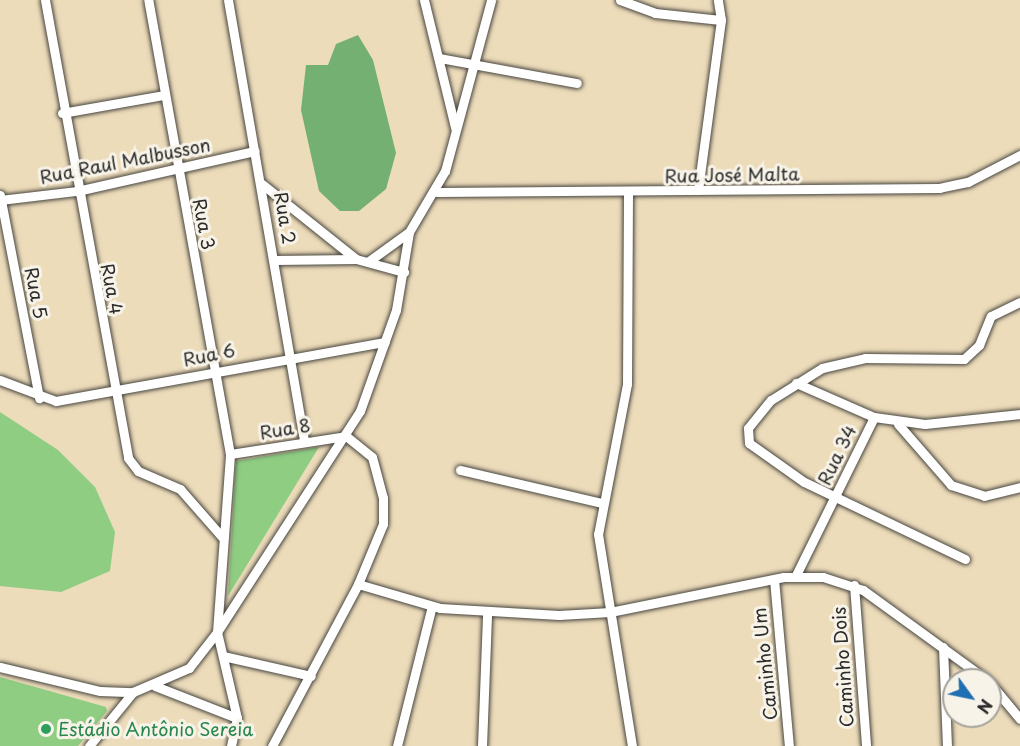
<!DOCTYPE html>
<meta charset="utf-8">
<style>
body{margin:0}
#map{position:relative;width:1020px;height:746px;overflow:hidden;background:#eddcba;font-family:"Playpen Sans",sans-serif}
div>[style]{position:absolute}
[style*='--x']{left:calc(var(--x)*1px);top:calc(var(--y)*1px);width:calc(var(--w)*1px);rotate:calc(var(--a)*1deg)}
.green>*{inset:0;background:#8fcd83}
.forest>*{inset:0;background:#73b071}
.roads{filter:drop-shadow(0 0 2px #484640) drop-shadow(0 0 2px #484640)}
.minor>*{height:9px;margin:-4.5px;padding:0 4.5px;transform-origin:4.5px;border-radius:4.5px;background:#fff}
.dots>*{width:16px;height:16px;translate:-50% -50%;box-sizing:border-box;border:3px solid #f7f3e8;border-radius:50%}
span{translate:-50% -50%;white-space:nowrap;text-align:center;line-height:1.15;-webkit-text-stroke:6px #f7f3e8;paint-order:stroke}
.street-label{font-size:18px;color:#2b2b2b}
.leisure-label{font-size:18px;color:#27864d}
.left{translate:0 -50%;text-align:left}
.north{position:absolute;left:942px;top:668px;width:60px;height:60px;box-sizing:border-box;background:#f7f3e8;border:2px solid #a5a39c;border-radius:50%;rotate:123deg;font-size:16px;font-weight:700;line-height:24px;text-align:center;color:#2b2b2b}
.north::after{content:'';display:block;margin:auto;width:21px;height:27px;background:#1f6fb2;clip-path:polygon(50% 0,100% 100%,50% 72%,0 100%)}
</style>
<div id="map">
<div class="green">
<i style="clip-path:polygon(0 412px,58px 450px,95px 487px,115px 532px,110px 571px,61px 592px,0 586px)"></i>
<i style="clip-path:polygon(319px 447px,228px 596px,236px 461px)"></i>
<i style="clip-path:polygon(0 677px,106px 707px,107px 711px,78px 746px,0 746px)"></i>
</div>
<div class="forest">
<i style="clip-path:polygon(358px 35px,373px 60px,396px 153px,386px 189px,359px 211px,340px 211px,319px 191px,301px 110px,306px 65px,328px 65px,336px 44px)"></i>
</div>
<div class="roads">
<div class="minor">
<i style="--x:45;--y:0;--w:465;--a:79.7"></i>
<i style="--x:128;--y:458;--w:16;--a:52"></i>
<i style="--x:138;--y:471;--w:46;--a:23.2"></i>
<i style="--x:180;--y:489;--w:64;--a:48.8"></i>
<i style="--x:228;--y:0;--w:448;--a:80.2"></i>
<i style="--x:424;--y:0;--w:131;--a:76.3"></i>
<i style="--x:620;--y:0;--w:37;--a:20"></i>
<i style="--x:655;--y:13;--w:66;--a:6.1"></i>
<i style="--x:439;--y:58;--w:140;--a:10.3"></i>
<i style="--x:62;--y:113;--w:104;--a:-10"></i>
<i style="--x:262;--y:184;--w:120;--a:38.6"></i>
<i style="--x:698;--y:190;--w:172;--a:-82.3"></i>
<i style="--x:721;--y:20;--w:20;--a:-99"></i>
<i style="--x:437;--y:192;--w:502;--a:-0.46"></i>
<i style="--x:939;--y:188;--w:30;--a:-12"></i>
<i style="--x:968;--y:182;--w:59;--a:-27.4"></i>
<i style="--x:628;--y:194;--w:190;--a:90.3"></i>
<i style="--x:627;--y:384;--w:153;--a:100.9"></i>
<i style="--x:598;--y:534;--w:215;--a:80.9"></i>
<i style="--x:0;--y:195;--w:207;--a:79.1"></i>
<i style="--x:0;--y:200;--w:78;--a:-6.7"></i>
<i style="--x:77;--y:191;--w:182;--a:-12.7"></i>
<i style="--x:275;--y:260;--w:81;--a:-0.7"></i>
<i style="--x:356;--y:259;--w:50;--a:15.2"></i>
<i style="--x:369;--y:261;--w:49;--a:-35.9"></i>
<i style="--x:0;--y:380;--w:60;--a:20.6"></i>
<i style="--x:56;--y:401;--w:334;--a:-10.2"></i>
<i style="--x:796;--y:383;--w:85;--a:23.6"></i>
<i style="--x:898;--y:424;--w:81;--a:49"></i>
<i style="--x:951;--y:485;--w:35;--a:18"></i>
<i style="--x:984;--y:496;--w:37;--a:-14"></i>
<i style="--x:230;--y:454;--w:117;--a:-8.8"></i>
<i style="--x:460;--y:470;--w:146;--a:13.1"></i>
<i style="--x:965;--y:559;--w:178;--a:-154.4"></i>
<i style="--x:804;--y:482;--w:67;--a:-144.7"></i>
<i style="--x:749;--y:443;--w:15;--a:-94"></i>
<i style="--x:748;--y:428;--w:36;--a:-51"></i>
<i style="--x:771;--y:400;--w:60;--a:-32.1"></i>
<i style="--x:822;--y:368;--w:44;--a:-13.1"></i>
<i style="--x:865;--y:358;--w:99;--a:0.6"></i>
<i style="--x:964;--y:359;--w:21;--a:-43"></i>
<i style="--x:979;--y:345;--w:31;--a:-68"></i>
<i style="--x:991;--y:316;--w:32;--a:-26"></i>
<i style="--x:796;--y:575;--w:176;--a:-63.7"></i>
<i style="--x:874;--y:417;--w:51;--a:7.8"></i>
<i style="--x:925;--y:424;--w:96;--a:-6"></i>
<i style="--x:774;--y:579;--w:168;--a:84.9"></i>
<i style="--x:358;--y:584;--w:85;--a:16.3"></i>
<i style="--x:440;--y:608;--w:119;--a:3.4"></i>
<i style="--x:559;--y:615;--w:51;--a:-3.4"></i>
<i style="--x:610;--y:612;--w:177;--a:-11.4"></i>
<i style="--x:784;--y:577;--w:39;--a:0"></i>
<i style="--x:823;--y:577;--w:42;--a:18"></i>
<i style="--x:863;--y:590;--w:153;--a:36"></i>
<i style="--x:854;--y:585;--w:161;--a:85.7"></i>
<i style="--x:943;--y:647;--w:99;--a:87.7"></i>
<i style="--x:223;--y:656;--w:90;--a:12.8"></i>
<i style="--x:0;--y:667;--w:103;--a:13.5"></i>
<i style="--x:100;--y:691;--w:33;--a:2"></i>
<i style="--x:133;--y:692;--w:61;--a:-23.2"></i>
<i style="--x:189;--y:668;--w:46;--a:-52.1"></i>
<i style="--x:217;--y:632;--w:178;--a:-85.8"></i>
<i style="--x:230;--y:454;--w:461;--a:-100.2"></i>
<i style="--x:990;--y:683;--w:47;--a:50.2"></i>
<i style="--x:155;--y:686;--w:88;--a:21.3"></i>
<i style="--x:89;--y:746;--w:70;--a:-50.8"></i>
<i style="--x:231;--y:746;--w:29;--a:-78"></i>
<i style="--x:237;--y:718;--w:88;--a:-103.1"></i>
<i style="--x:217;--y:632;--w:263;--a:-57.1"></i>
<i style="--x:360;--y:411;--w:107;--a:-70.4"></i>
<i style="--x:396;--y:310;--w:79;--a:-80.5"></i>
<i style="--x:409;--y:232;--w:71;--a:-59.5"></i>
<i style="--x:445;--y:171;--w:177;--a:-74.9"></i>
<i style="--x:272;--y:746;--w:183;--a:-62"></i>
<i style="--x:358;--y:584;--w:65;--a:-67.4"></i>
<i style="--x:383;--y:524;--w:26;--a:-90"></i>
<i style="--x:383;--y:498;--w:42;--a:-105"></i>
<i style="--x:372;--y:457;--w:33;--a:-141"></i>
<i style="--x:397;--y:746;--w:144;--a:-76"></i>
<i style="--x:482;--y:746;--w:133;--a:-87.8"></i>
</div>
</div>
<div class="dots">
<i style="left:46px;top:729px;background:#2e9e5b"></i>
</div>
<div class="street-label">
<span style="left:125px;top:161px;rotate:-11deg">Rua Raul Malbusson</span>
<span style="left:732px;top:175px;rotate:-1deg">Rua José Malta</span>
<span style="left:285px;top:218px;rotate:80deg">Rua 2</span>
<span style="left:204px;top:224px;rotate:79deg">Rua 3</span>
<span style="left:112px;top:289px;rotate:79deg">Rua 4</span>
<span style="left:36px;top:293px;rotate:79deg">Rua 5</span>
<span style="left:209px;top:355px;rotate:-11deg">Rua 6</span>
<span style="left:285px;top:429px;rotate:-9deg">Rua 8</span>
<span style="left:837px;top:455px;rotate:-64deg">Rua 34</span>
<span style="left:765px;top:664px;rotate:-96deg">Caminho Um</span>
<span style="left:843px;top:667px;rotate:-94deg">Caminho Dois</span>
</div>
<div class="leisure-label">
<span class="left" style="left:58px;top:729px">Estádio Antônio Sereia</span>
</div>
<div class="north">N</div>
</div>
